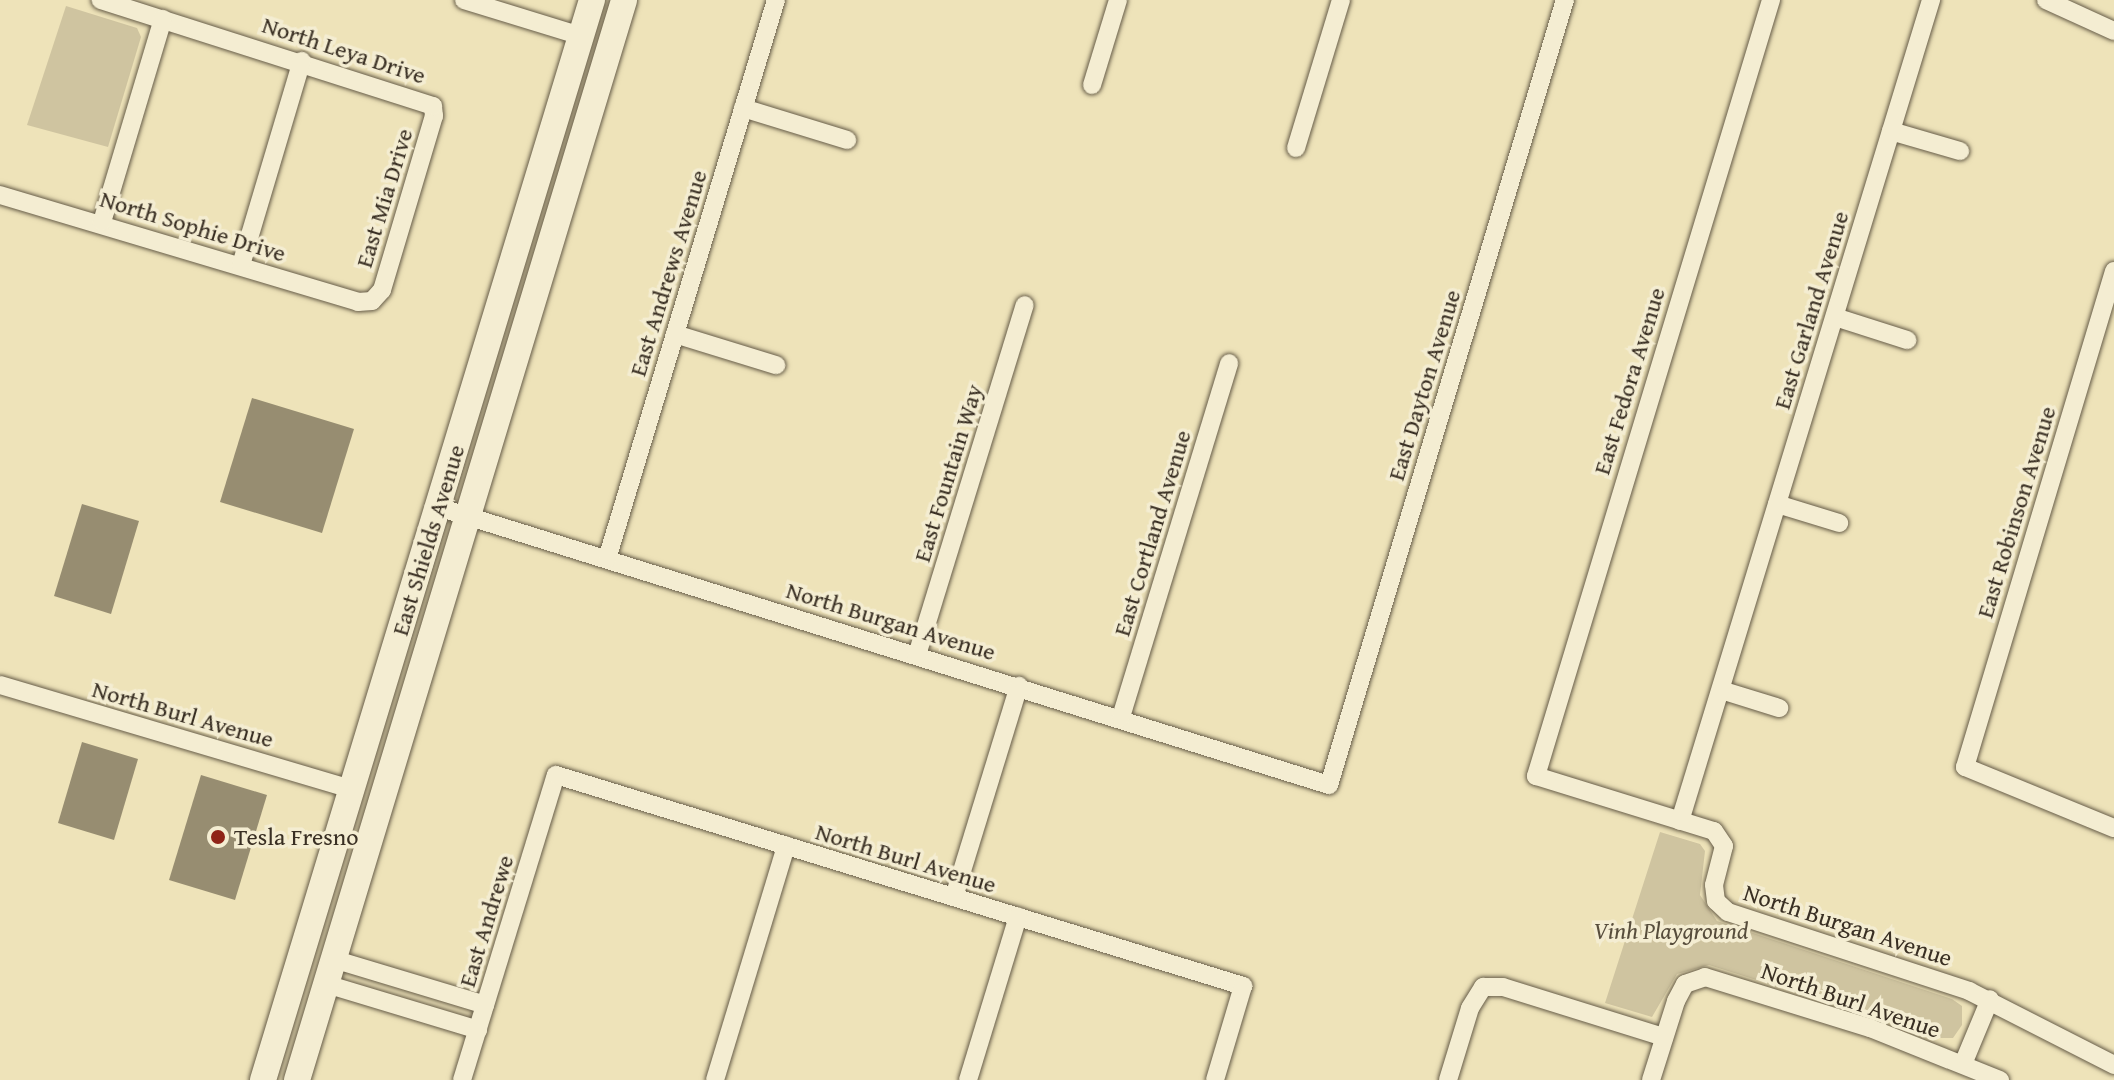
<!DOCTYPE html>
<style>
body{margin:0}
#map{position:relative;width:2114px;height:1080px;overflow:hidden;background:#eee3b9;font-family:"Gentium Book Plus",serif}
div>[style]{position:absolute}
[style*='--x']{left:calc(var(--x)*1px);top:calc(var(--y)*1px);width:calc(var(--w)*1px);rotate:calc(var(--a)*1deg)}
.green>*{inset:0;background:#cfc4a0}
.building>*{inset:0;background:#978d71}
.roads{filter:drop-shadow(0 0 2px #665c48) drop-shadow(0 0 2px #665c48)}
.minor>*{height:18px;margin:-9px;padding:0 9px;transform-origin:9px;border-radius:9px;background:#f4edd2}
.secondary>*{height:26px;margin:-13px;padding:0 13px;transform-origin:13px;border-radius:13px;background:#f4edd2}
.dots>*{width:22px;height:22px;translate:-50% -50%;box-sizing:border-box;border:4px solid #f4edd2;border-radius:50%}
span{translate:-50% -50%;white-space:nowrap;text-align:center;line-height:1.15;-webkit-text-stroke:7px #f4edd2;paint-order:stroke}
.street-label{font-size:24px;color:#392f23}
.poi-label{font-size:24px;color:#392f23}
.left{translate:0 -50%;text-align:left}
.park-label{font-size:24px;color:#574d3c;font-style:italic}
</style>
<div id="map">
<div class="green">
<i style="clip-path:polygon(66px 6px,137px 28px,141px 37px,108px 147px,27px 125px)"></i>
<i style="clip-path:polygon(1660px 832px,1700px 844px,1705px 851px,1700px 895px,1717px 921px,1952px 999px,1962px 1006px,1962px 1025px,1953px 1038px,1940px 1038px,1709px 965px,1677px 974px,1652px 1017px,1605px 1003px)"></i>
</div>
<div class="building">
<i style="clip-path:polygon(252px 398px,354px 429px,322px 533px,220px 502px)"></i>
<i style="clip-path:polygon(82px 504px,139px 521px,111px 614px,54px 596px)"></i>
<i style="clip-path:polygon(82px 742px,138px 759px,114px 840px,58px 823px)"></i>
<i style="clip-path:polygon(201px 775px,267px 795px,235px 900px,169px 880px)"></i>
</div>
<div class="roads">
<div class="minor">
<i style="--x:464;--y:0;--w:122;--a:17.1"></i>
<i style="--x:1771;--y:0;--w:811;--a:106.85"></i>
<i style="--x:1536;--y:776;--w:186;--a:17.2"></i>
<i style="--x:1714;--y:831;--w:18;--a:56"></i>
<i style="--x:1724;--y:846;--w:40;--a:104.4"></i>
<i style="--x:1714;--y:885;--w:16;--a:83"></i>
<i style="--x:1716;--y:901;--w:16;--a:43"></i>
<i style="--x:1728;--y:912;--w:254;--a:18.1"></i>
<i style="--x:1969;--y:991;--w:163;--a:27"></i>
<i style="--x:2046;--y:0;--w:75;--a:24.5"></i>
<i style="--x:1092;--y:85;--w:89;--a:-73"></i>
<i style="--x:743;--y:108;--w:109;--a:17.1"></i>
<i style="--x:1891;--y:131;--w:72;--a:16.2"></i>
<i style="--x:1296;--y:148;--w:155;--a:-73.1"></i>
<i style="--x:0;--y:195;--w:374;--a:16.6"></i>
<i style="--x:358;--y:302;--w:14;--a:-4"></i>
<i style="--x:372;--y:301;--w:15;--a:-48"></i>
<i style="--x:382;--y:290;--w:182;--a:-73.4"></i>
<i style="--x:434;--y:116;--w:10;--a:-96"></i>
<i style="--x:433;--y:106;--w:349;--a:-162.3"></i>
<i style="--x:102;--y:222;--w:212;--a:-73.3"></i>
<i style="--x:241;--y:265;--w:213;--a:-73.4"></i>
<i style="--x:2114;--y:271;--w:518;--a:106.72"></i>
<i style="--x:1965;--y:767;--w:161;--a:22.3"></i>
<i style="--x:1835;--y:317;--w:76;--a:17.7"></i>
<i style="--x:675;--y:334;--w:106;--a:17.1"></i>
<i style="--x:1777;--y:504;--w:65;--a:17"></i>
<i style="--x:438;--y:507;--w:933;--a:17.33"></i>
<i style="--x:1329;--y:785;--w:820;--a:-73.27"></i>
<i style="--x:607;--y:559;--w:584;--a:-73.18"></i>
<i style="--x:917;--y:655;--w:366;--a:-72.9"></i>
<i style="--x:0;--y:685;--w:367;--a:16.5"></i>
<i style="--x:1721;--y:690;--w:61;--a:17.2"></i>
<i style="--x:1121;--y:717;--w:370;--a:-73"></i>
<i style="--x:1680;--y:821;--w:859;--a:-73"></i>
<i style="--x:954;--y:897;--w:221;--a:-72.9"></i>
<i style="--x:333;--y:959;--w:159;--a:16.8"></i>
<i style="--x:326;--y:984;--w:159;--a:16.8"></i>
<i style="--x:1963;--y:1064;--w:70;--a:-67.4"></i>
<i style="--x:462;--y:1080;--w:319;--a:-72.9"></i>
<i style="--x:556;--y:775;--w:719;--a:17.07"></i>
<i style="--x:1243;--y:986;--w:98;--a:106.6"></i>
<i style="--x:715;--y:1080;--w:245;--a:-73.1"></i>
<i style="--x:968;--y:1080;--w:171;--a:-73"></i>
<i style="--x:1448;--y:1080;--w:75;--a:-73"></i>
<i style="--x:1470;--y:1008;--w:25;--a:-58"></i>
<i style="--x:1483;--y:987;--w:20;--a:0"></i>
<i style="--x:1503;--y:987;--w:169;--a:17.3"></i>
<i style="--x:1651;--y:1080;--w:83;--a:-72.4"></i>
<i style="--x:1676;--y:1001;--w:19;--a:-62"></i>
<i style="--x:1685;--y:984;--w:21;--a:-19"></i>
<i style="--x:1705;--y:977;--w:173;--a:17.2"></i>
<i style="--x:1870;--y:1028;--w:140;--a:21.8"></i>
</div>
<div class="secondary">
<i style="--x:263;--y:1080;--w:1129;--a:-73.06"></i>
<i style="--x:297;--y:1080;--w:1128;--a:-73.15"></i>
</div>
</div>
<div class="dots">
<i style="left:218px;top:837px;background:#8f2418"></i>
</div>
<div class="street-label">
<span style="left:344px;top:50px;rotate:18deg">North Leya Drive</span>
<span style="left:384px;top:198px;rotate:-73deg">East Mia Drive</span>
<span style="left:193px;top:226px;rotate:17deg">North Sophie Drive</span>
<span style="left:668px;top:273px;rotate:-73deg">East Andrews Avenue</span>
<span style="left:1811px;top:310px;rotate:-73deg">East Garland Avenue</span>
<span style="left:1629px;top:381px;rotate:-73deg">East Fedora Avenue</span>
<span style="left:1424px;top:385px;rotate:-73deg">East Dayton Avenue</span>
<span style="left:948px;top:473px;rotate:-73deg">East Fountain Way</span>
<span style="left:2016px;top:512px;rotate:-73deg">East Robinson Avenue</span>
<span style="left:1152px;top:533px;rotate:-73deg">East Cortland Avenue</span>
<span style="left:428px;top:540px;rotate:-73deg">East Shields Avenue</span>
<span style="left:891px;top:621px;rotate:17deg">North Burgan Avenue</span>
<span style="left:183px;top:714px;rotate:16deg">North Burl Avenue</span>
<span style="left:906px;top:858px;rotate:17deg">North Burl Avenue</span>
<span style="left:486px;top:921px;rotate:-73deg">East Andrewe</span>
<span style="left:1848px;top:925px;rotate:18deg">North Burgan Avenue</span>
<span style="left:1851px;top:1000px;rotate:19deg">North Burl Avenue</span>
</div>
<div class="poi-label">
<span class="left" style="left:234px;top:837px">Tesla Fresno</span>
</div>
<div class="park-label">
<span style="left:1671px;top:931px">Vinh Playground</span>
</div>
</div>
